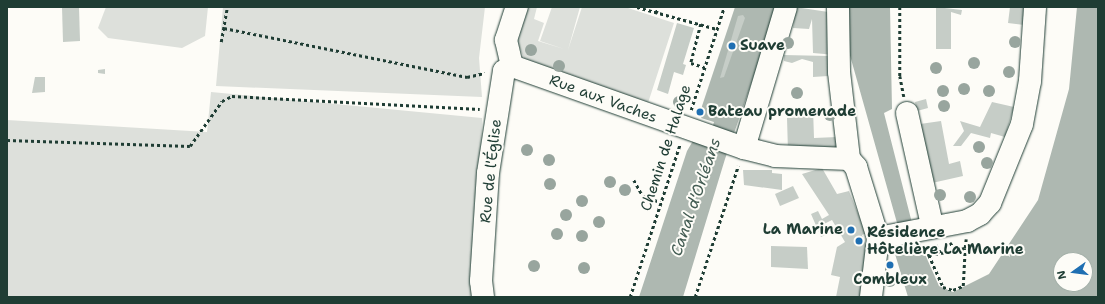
<!DOCTYPE html>
<meta charset="utf-8">
<style>
body{margin:0}
#map{position:relative;width:1105px;height:304px;overflow:hidden;background:#fdfcf7;font-family:"Shantell Sans",sans-serif}
div>[style]{position:absolute}
[style*='--x']{left:calc(var(--x)*1px);top:calc(var(--y)*1px);width:calc(var(--w)*1px);rotate:calc(var(--a)*1deg)}
.green>*{inset:0;background:#dde0db}
.water>*{inset:0;background:#aeb8b1}
.building>*{inset:0;background:#c6cdc7}
.path>*{height:2.5px;margin-top:-1.25px;transform-origin:0;background:repeating-linear-gradient(90deg,#1f3d34 0 3px,transparent 0 6px)}
.roads{filter:drop-shadow(0 0 1px #1f3d34) drop-shadow(0 0 1px #1f3d34)}
.minor>*{height:22px;margin:-11px;padding:0 11px;transform-origin:11px;border-radius:11px;background:#fdfcf7}
.trees>*{width:12px;height:12px;margin:-6px;border-radius:50%;background:#98a59e}
.dots>*{width:11px;height:11px;translate:-50% -50%;box-sizing:border-box;border:2px solid #fdfcf7;border-radius:50%}
span{translate:-50% -50%;white-space:nowrap;text-align:center;line-height:1.15;-webkit-text-stroke:4px #fdfcf7;paint-order:stroke}
.poi-label{font-size:15px;color:#1f3d34;font-weight:700}
.left{translate:0 -50%;text-align:left}
.right{translate:-100% -50%;text-align:right}
.street-label{font-size:15px;color:#1f3d34}
.water-label{font-size:16px;color:#435c53;font-style:italic}
.frame{position:absolute;inset:0;border:8px solid #1f3d34;pointer-events:none}
.north{position:absolute;left:1053px;top:252px;width:40px;height:40px;box-sizing:border-box;background:#fdfcf7;border:1px solid #a4b0a9;border-radius:50%;rotate:256deg;font-size:11px;font-weight:700;line-height:16px;text-align:center;color:#1f3d34}
.north::after{content:'';display:block;margin:auto;width:14px;height:18px;background:#1f6fb2;clip-path:polygon(50% 0,100% 100%,50% 72%,0 100%)}
</style>
<div id="map">
<div class="green">
<i style="clip-path:polygon(106px 7px,208px 7px,205px 36px,182px 48px,108px 38px,98px 28px)"></i>
<i style="clip-path:polygon(223px 7px,485px 7px,479px 58px,482px 97px,216px 86px)"></i>
<i style="clip-path:polygon(528px 7px,537px 7px,534px 19px,544px 23px,538px 41px,564px 49px,540px 41px,552px 7px,580px 7px,568px 50px,582px 7px,625px 7px,674px 23px,648px 103px,526px 63px,516px 39px)"></i>
<i style="clip-path:polygon(211px 92px,482px 118px,479px 297px,7px 297px,7px 120px,207px 132px)"></i>
</div>
<div class="water">
<i style="clip-path:polygon(735px 7px,778px 7px,725px 159px,683px 297px,639px 297px,687px 151px,694px 139px,708px 142px,714px 122px,701px 118px,702px 106px)"></i>
<i style="clip-path:polygon(evenodd,845px 7px,890px 7px,892px 109px,884px 113px,913px 227px,939px 286px,953px 292px,989px 274px,1038px 200px,1069px 89px,1077px 7px,1098px 7px,1098px 297px,908px 297px,892px 244px,899px 230px,844px 34px,845px 7px,1061px 260px,1085px 260px,1085px 284px,1061px 284px,1061px 260px)"></i>
</div>
<div class="building">
<i style="clip-path:polygon(62px 7px,79px 7px,80px 41px,63px 42px)"></i>
<i style="clip-path:polygon(795px 7px,835px 13px,836px 55px,813px 53px,812px 19px,809px 29px,793px 28px)"></i>
<i style="clip-path:polygon(936px 7px,962px 10px,961px 15px,951px 12px,951px 49px,936px 49px)"></i>
<i style="clip-path:polygon(1010px 7px,1025px 7px,1024px 25px,1008px 23px)"></i>
<i style="clip-path:polygon(743px 15px,745px 18px,724px 77px,720px 78px,738px 16px)"></i>
<i style="clip-path:polygon(677px 23px,694px 28px,683px 64px,686px 65px,683px 75px,674px 72px,668px 94px,657px 90px)"></i>
<i style="clip-path:polygon(784px 55px,828px 56px,828px 76px,813px 77px,813px 62px,802px 59px,792px 63px,784px 61px)"></i>
<i style="clip-path:polygon(105px 69px,105px 74px,98px 73px,98px 70px)"></i>
<i style="clip-path:polygon(35px 77px,45px 77px,45px 92px,32px 93px)"></i>
<i style="clip-path:polygon(926px 99px,928px 108px,917px 111px,915px 102px)"></i>
<i style="clip-path:polygon(992px 102px,1014px 107px,1005px 137px,991px 133px,990px 138px,971px 133px,961px 146px,953px 146px,964px 131px,960px 121px,980px 127px)"></i>
<i style="clip-path:polygon(813px 108px,814px 138px,837px 137px,837px 150px,788px 152px,787px 118px,801px 117px,801px 109px)"></i>
<i style="clip-path:polygon(941px 121px,949px 164px,960px 161px,963px 176px,932px 183px,920px 124px)"></i>
<i style="clip-path:polygon(822px 168px,837px 194px,849px 191px,866px 233px,862px 235px,866px 245px,860px 297px,836px 297px,840px 277px,831px 275px,837px 247px,845px 242px,832px 220px,824px 224px,829px 233px,821px 237px,811px 214px,818px 211px,822px 219px,829px 215px,802px 174px)"></i>
<i style="clip-path:polygon(743px 170px,772px 170px,772px 173px,782px 174px,782px 190px,744px 185px)"></i>
<i style="clip-path:polygon(793px 186px,799px 198px,780px 206px,775px 194px)"></i>
<i style="clip-path:polygon(771px 246px,807px 247px,808px 269px,771px 267px)"></i>
</div>
<div class="path">
<i style="--x:637;--y:7;--w:83;--a:15.4"></i>
<i style="--x:900;--y:7;--w:69;--a:90"></i>
<i style="--x:900;--y:76;--w:21;--a:79"></i>
<i style="--x:656;--y:13;--w:6;--a:-72"></i>
<i style="--x:701;--y:24;--w:40;--a:104.4"></i>
<i style="--x:691;--y:63;--w:14;--a:17"></i>
<i style="--x:224;--y:28;--w:248;--a:11.4"></i>
<i style="--x:467;--y:77;--w:18;--a:-13"></i>
<i style="--x:221;--y:42;--w:36;--a:-80"></i>
<i style="--x:691;--y:110;--w:108;--a:-72.2"></i>
<i style="--x:7;--y:140;--w:183;--a:1.9"></i>
<i style="--x:190;--y:146;--w:55;--a:-54.6"></i>
<i style="--x:222;--y:101;--w:11;--a:-27"></i>
<i style="--x:232;--y:96;--w:248;--a:3"></i>
<i style="--x:634;--y:180;--w:18;--a:61"></i>
<i style="--x:643;--y:196;--w:18;--a:19"></i>
<i style="--x:936;--y:245;--w:9;--a:58"></i>
<i style="--x:941;--y:253;--w:14;--a:-12"></i>
<i style="--x:955;--y:250;--w:9;--a:-126"></i>
<i style="--x:926;--y:248;--w:8;--a:67"></i>
<i style="--x:929;--y:255;--w:12;--a:-9"></i>
<i style="--x:955;--y:250;--w:10;--a:-11"></i>
<i style="--x:965;--y:248;--w:9;--a:-84"></i>
<i style="--x:929;--y:255;--w:35;--a:66"></i>
<i style="--x:943;--y:287;--w:10;--a:17"></i>
<i style="--x:953;--y:290;--w:11;--a:-22"></i>
<i style="--x:963;--y:286;--w:38;--a:-87"></i>
<i style="--x:630;--y:297;--w:161;--a:-71.9"></i>
<i style="--x:695;--y:297;--w:138;--a:-71.8"></i>
</div>
<div class="roads">
<div class="minor">
<i style="--x:838;--y:7;--w:65;--a:89.1"></i>
<i style="--x:839;--y:72;--w:88;--a:83.4"></i>
<i style="--x:512;--y:66;--w:246;--a:19.5"></i>
<i style="--x:744;--y:148;--w:32;--a:14"></i>
<i style="--x:775;--y:156;--w:74;--a:2.3"></i>
<i style="--x:512;--y:66;--w:27;--a:-103"></i>
<i style="--x:506;--y:40;--w:35;--a:-72"></i>
<i style="--x:907;--y:113;--w:115;--a:77.4"></i>
<i style="--x:744;--y:148;--w:147;--a:-73.4"></i>
<i style="--x:849;--y:159;--w:11;--a:49"></i>
<i style="--x:856;--y:167;--w:74;--a:72.8"></i>
<i style="--x:878;--y:238;--w:59;--a:96.8"></i>
<i style="--x:878;--y:238;--w:91;--a:-10.8"></i>
<i style="--x:967;--y:221;--w:15;--a:-28"></i>
<i style="--x:980;--y:214;--w:15;--a:-48"></i>
<i style="--x:990;--y:203;--w:85;--a:-67.9"></i>
<i style="--x:1022;--y:124;--w:44;--a:-79.5"></i>
<i style="--x:1030;--y:81;--w:74;--a:-86.1"></i>
<i style="--x:483;--y:297;--w:16;--a:-97"></i>
<i style="--x:481;--y:281;--w:108;--a:-86.3"></i>
<i style="--x:488;--y:173;--w:103;--a:-81.1"></i>
<i style="--x:504;--y:71;--w:9;--a:-32"></i>
</div>
</div>
<div class="trees">
<i style="left:1015px;top:42px"></i>
<i style="left:788px;top:43px"></i>
<i style="left:531px;top:50px"></i>
<i style="left:974px;top:63px"></i>
<i style="left:559px;top:66px"></i>
<i style="left:936px;top:68px"></i>
<i style="left:1009px;top:72px"></i>
<i style="left:964px;top:89px"></i>
<i style="left:943px;top:91px"></i>
<i style="left:989px;top:91px"></i>
<i style="left:797px;top:93px"></i>
<i style="left:679px;top:102px"></i>
<i style="left:944px;top:106px"></i>
<i style="left:830px;top:115px"></i>
<i style="left:979px;top:147px"></i>
<i style="left:527px;top:150px"></i>
<i style="left:549px;top:160px"></i>
<i style="left:987px;top:163px"></i>
<i style="left:610px;top:182px"></i>
<i style="left:550px;top:184px"></i>
<i style="left:625px;top:190px"></i>
<i style="left:940px;top:195px"></i>
<i style="left:970px;top:197px"></i>
<i style="left:582px;top:201px"></i>
<i style="left:566px;top:215px"></i>
<i style="left:599px;top:222px"></i>
<i style="left:557px;top:234px"></i>
<i style="left:582px;top:236px"></i>
<i style="left:534px;top:266px"></i>
<i style="left:584px;top:268px"></i>
<i style="left:890px;top:281px"></i>
</div>
<div class="dots">
<i style="left:732px;top:46px;background:#1f6fb2"></i>
<i style="left:700px;top:112px;background:#1f6fb2"></i>
<i style="left:851px;top:230px;background:#1f6fb2"></i>
<i style="left:859px;top:241px;background:#1f6fb2"></i>
<i style="left:890px;top:265px;background:#1f6fb2"></i>
</div>
<div class="poi-label">
<span class="left" style="left:740px;top:46px">Suave</span>
<span class="left" style="left:708px;top:112px">Bateau promenade</span>
<span class="right" style="left:843px;top:230px">La Marine</span>
<span class="left" style="left:867px;top:241px">Résidence<br>Hôtelière La Marine</span>
<span style="left:890px;top:280px">Combleux</span>
</div>
<div class="street-label">
<span style="left:603px;top:99px;rotate:20deg">Rue aux Vaches</span>
<span style="left:666px;top:148px;rotate:-72deg">Chemin de Halage</span>
<span style="left:491px;top:171px;rotate:-84deg">Rue de l'Église</span>
</div>
<div class="water-label">
<span style="left:696px;top:197px;rotate:-71deg">Canal d'Orléans</span>
</div>
<div class="frame"></div>
<div class="north">N</div>
</div>
